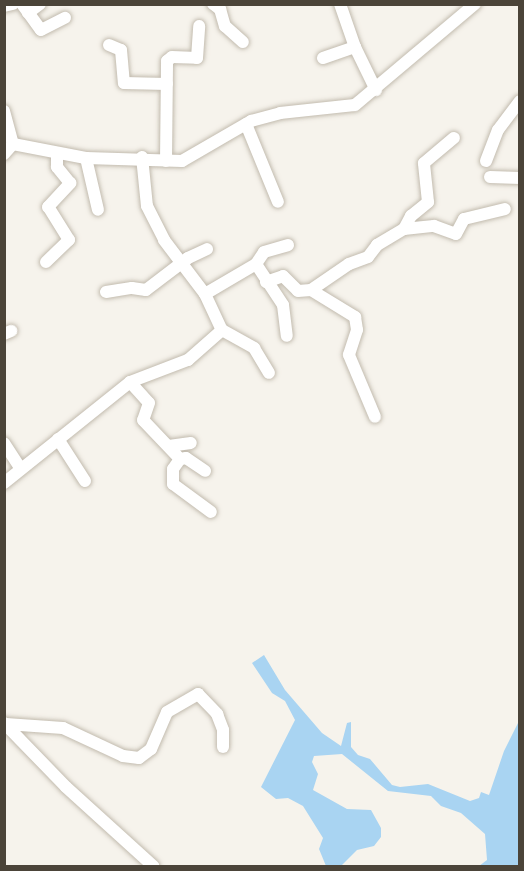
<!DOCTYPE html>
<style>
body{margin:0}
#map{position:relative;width:524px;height:871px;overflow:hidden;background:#f6f3ec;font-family:"DejaVu Sans",sans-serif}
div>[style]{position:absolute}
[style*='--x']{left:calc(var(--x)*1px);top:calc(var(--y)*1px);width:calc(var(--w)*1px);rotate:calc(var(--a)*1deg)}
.water>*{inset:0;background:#a9d4f2}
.roads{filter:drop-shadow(0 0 2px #c2bbae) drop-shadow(0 0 2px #c2bbae)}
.minor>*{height:12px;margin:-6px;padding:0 6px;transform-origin:6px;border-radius:6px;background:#fff}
span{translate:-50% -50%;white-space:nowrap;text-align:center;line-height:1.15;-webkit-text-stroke:4.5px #fff;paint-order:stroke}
.frame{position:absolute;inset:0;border:6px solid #4b4439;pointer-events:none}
</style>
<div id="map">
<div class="water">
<i style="clip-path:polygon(264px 655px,285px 690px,322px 733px,341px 746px,347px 723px,351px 722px,351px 747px,358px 755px,370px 759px,392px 785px,400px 787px,428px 784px,470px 801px,479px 798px,481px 792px,489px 795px,504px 751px,519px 721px,519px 866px,479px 866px,487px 860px,485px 834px,461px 813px,441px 806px,431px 796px,388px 791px,342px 754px,314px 756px,312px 762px,318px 774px,313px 790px,347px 809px,371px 810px,381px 828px,381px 837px,374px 846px,357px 850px,341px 866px,326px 866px,319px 849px,323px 838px,303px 806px,288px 798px,276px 799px,261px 787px,295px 720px,285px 701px,272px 693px,252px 663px)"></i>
</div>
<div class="roads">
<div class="minor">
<i style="--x:22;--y:4;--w:32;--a:54"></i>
<i style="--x:41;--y:30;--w:27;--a:-27"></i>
<i style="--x:213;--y:4;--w:9;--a:36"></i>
<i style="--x:220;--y:9;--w:18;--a:74"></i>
<i style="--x:225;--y:26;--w:24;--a:42"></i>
<i style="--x:340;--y:4;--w:46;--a:70.8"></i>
<i style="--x:355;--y:47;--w:48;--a:64"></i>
<i style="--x:4;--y:6;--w:9;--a:-13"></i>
<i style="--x:28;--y:13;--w:15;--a:-37"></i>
<i style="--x:109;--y:45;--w:13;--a:23"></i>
<i style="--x:121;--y:50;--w:33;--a:85"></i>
<i style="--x:124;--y:83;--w:43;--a:1.3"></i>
<i style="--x:323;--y:58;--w:34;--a:-19"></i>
<i style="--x:4;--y:111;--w:34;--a:75"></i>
<i style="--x:246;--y:124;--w:84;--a:67.7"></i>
<i style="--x:13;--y:144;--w:74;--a:10.9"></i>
<i style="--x:86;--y:158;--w:96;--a:1.8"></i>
<i style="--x:182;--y:161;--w:80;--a:-30.1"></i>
<i style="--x:251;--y:121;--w:30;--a:-15"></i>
<i style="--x:280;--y:113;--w:75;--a:-6.1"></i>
<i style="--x:355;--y:105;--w:157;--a:-40.1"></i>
<i style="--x:4;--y:154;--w:13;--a:-48"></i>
<i style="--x:142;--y:157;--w:49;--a:84.2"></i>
<i style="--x:147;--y:206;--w:38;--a:63"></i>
<i style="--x:164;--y:240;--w:68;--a:52.8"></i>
<i style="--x:205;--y:294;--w:40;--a:65"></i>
<i style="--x:222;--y:330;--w:37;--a:29"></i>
<i style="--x:254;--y:348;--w:29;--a:59"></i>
<i style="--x:86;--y:158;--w:53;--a:77"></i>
<i style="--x:166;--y:161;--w:100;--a:-89.4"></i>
<i style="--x:167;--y:61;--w:6;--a:-39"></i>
<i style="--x:172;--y:57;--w:25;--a:2"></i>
<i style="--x:197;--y:58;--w:32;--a:-86"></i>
<i style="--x:486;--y:161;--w:33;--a:-69"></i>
<i style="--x:498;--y:130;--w:36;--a:-53"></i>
<i style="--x:490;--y:177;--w:30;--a:2"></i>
<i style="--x:404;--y:229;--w:15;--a:-62"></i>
<i style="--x:411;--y:216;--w:22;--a:-39"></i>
<i style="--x:428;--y:202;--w:39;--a:-96"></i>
<i style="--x:424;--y:163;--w:39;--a:-40"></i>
<i style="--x:46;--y:262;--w:32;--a:-44"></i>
<i style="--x:69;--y:240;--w:39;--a:-122"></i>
<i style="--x:48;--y:207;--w:33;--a:-47"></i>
<i style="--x:70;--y:183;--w:21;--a:-129"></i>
<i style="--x:57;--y:167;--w:14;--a:-90"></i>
<i style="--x:256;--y:264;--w:49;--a:56.6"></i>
<i style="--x:283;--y:305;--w:31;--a:83"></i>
<i style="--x:266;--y:282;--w:18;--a:-19"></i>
<i style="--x:283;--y:276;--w:21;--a:45"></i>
<i style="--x:298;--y:291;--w:13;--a:-4"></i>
<i style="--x:311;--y:290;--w:46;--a:-34.4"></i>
<i style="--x:349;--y:264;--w:20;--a:-20"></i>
<i style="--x:368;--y:257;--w:15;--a:-53"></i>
<i style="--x:377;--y:245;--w:31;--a:-31"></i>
<i style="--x:404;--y:229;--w:30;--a:-6"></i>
<i style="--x:434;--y:226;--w:23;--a:20"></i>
<i style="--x:456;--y:234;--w:17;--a:-62"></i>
<i style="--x:464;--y:219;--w:42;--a:-13.7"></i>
<i style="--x:311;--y:290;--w:52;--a:31.5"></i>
<i style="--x:355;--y:317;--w:13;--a:81"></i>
<i style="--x:357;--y:330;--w:26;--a:108"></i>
<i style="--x:349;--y:355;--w:67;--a:67.2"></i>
<i style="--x:106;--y:292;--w:26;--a:-9"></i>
<i style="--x:132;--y:288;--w:14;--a:8"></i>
<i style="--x:146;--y:290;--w:53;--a:-37.3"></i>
<i style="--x:188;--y:258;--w:21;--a:-25"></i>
<i style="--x:205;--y:294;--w:59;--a:-30.5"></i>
<i style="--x:256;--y:264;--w:14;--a:-56"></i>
<i style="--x:264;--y:252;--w:25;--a:-16"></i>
<i style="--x:4;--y:334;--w:8;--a:-23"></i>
<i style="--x:130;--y:382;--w:28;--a:48"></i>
<i style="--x:149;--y:403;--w:18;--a:109"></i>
<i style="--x:143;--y:420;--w:54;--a:46.5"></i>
<i style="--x:180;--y:459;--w:12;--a:125"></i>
<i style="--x:173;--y:469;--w:15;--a:90"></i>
<i style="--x:173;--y:484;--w:47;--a:36.4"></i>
<i style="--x:58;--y:439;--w:50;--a:57.3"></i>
<i style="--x:4;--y:443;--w:31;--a:57"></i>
<i style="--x:169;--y:446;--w:22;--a:-8"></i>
<i style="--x:180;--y:459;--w:6;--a:-9"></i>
<i style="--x:186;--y:458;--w:23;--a:34"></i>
<i style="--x:4;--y:483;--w:161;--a:-38.7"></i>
<i style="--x:130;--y:382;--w:62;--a:-20.8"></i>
<i style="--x:188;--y:360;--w:45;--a:-41.4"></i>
<i style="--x:4;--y:723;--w:89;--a:45.9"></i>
<i style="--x:66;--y:787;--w:118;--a:42.2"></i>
<i style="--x:6;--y:724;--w:57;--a:4"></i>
<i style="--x:63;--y:728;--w:66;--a:25"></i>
<i style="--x:123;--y:756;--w:16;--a:7"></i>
<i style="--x:139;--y:758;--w:15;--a:-37"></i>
<i style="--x:151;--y:749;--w:40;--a:-66.6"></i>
<i style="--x:167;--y:712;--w:36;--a:-30"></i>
<i style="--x:198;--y:694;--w:28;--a:46"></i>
<i style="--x:217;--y:714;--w:17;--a:69"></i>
<i style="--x:223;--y:730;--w:17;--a:90"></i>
</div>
</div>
<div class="frame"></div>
</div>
